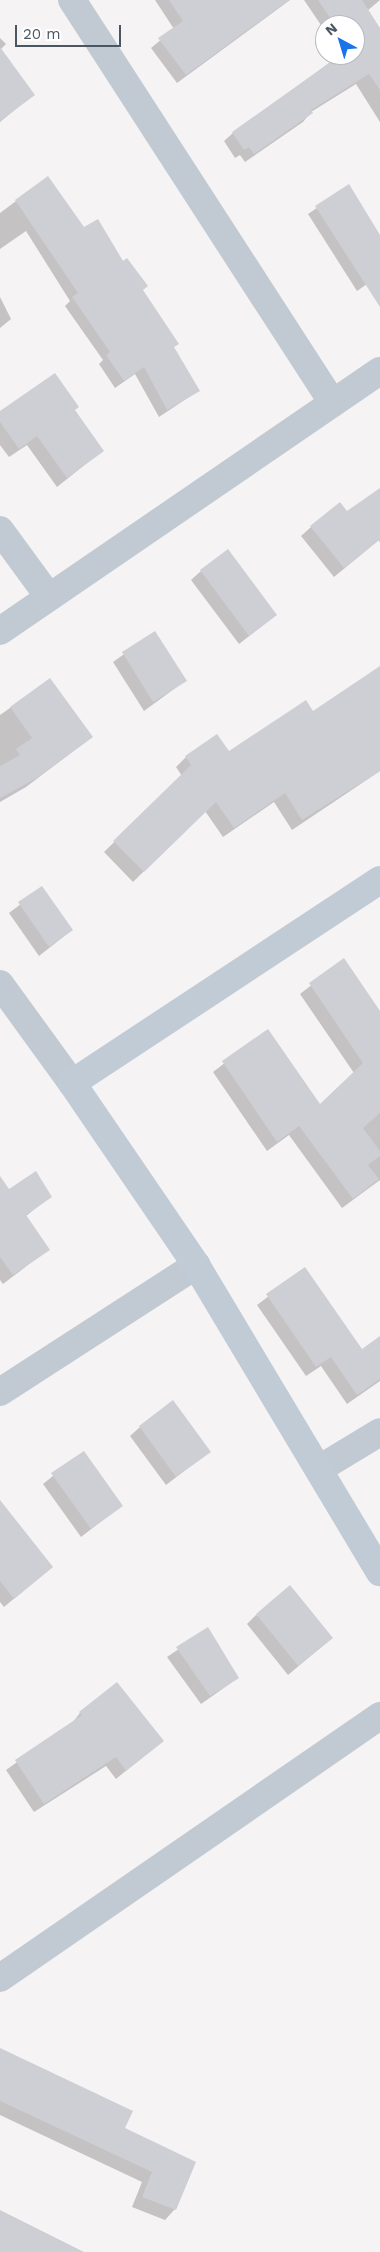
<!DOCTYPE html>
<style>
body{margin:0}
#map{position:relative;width:380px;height:2252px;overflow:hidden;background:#f5f3f3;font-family:"Work Sans",sans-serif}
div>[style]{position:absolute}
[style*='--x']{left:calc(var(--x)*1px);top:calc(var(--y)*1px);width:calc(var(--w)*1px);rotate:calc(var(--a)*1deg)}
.shadow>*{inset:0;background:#0003}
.building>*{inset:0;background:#cdcfd5}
.street>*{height:28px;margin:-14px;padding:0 14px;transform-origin:14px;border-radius:14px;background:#c1cad2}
.secondary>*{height:28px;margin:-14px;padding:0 14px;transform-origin:14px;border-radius:14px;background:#c1cbd6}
span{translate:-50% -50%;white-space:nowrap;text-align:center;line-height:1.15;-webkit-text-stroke:4px #fff;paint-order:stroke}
.north{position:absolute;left:315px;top:15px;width:50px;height:50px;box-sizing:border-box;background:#fff;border:1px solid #b7bbc0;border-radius:50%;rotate:321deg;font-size:14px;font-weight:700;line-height:20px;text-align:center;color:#4a5661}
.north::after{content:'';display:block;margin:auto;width:18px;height:22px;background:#1a73e8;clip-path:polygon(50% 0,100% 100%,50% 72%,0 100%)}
.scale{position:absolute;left:15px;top:25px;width:106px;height:22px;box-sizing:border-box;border:2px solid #4a5661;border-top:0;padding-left:6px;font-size:15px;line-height:18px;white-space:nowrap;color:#4a5661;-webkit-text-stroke:4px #fff;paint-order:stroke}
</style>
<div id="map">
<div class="shadow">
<i style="clip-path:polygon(155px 0,290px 0,177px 83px,151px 48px,174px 29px)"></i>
<i style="clip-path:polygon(304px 0,380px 0,367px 11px,380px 33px,380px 122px,356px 84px,311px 112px,303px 122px,245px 162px,240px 155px,235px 158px,224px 141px,233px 133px,340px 55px,355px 55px,355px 25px,325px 25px,325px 31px)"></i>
<i style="clip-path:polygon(0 38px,6px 44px,0 50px,33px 95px,0 122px)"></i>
<i style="clip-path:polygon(47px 178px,84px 229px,123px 262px,177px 344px,173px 348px,198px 391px,159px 417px,135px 374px,115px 388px,99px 364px,103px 360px,65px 306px,70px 301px,26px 231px,0 249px,0 213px)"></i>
<i style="clip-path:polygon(349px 186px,380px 237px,380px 275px,357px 291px,308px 214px)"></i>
<i style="clip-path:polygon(0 297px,11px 319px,0 328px)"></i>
<i style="clip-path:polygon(0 413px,102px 451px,57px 487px,27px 445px,9px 457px,0 445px)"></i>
<i style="clip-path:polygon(380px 489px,380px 543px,379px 540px,334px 577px,301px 536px,311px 527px,346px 513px)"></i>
<i style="clip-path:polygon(201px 571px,276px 615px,239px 644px,191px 580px)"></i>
<i style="clip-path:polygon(154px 633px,185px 681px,144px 711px,113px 662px)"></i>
<i style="clip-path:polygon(380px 667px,380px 771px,292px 830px,274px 802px,223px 837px,205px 811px,133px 882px,104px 852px,182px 776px,176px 767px,186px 757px,229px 752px,313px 712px)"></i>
<i style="clip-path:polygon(50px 680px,92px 737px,26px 787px,0 802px,0 715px)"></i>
<i style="clip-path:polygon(42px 888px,72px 930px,39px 956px,9px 913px)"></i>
<i style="clip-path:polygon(344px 960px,380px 1013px,380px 1180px,342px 1208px,289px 1135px,267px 1151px,213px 1072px,268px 1030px,320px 1106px,354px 1073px,300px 994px)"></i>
<i style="clip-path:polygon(51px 1196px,26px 1216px,49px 1249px,3px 1284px,0 1280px,0 1197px)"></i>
<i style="clip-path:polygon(305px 1269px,362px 1351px,380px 1348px,380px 1381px,347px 1404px,321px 1366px,306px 1376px,257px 1305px)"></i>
<i style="clip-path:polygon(140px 1427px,209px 1452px,166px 1485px,130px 1436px)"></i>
<i style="clip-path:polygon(83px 1452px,121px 1506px,81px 1537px,43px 1484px)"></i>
<i style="clip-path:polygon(0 1524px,52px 1567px,4px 1607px,0 1602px)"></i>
<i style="clip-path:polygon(256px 1615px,332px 1638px,288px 1675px,247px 1624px)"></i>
<i style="clip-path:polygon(208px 1629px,238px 1678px,201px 1704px,167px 1657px)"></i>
<i style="clip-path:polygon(80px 1713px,162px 1741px,116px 1779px,106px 1766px,34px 1812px,6px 1770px,72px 1723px)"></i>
<i style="clip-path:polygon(0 2049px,123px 2129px,194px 2163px,175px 2209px,165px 2220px,132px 2207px,142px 2182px,0 2115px)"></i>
</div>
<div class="building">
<i style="clip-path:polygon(169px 0,289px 0,186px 75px,158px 38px,183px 21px)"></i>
<i style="clip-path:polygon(318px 0,362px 0,380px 28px,380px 90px,369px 74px,311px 110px,313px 113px,254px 154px,249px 147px,244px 150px,232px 132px,335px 59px,333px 56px,355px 55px,355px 25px,335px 25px)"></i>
<i style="clip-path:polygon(0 47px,35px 95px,0 121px)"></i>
<i style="clip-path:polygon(48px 176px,84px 227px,98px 219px,123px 261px,127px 258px,148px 286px,143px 290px,179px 344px,174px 347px,200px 391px,167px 410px,144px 367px,124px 381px,106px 355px,110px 352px,72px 297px,78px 293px,15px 200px)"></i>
<i style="clip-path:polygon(349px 184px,380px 235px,380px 307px,315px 206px)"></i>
<i style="clip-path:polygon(55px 373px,79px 407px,75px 410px,104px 451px,67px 478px,37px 436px,19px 449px,0 422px,0 411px)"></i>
<i style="clip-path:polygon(380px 488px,380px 539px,344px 568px,310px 526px,340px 502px,347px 511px)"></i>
<i style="clip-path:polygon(228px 549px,277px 615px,249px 636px,200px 570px)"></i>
<i style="clip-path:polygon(155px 631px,187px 681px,153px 702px,122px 652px)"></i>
<i style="clip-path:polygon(380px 666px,380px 771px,302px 820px,285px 793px,234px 828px,216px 802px,144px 872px,113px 841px,191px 765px,185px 756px,217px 734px,229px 751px,306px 700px,313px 711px)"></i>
<i style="clip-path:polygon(50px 678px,93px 737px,37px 778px,0 798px,0 766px,20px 755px,16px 749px,32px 738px,10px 707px)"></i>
<i style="clip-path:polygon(42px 886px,73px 930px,49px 947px,18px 902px)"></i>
<i style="clip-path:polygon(344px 958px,380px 1011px,380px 1113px,363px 1128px,380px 1151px,380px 1156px,368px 1165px,379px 1179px,353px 1199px,299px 1126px,277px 1142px,222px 1061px,268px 1029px,320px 1104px,363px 1063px,309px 983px)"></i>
<i style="clip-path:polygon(36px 1171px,52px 1197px,26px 1215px,50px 1250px,13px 1275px,0 1257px,0 1176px,9px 1189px)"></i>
<i style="clip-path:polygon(305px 1267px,362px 1349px,380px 1336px,380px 1379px,357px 1395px,331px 1357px,316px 1367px,266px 1294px)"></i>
<i style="clip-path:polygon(173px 1400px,211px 1452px,176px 1477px,139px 1426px)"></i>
<i style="clip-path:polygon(84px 1451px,123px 1506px,91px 1529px,51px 1473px)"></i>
<i style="clip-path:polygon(0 1500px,53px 1567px,14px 1599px,0 1581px)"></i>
<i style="clip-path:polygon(290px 1585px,333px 1638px,298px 1666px,256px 1614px)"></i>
<i style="clip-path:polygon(208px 1627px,239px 1678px,210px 1696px,176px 1647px)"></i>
<i style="clip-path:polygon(117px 1682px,164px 1741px,126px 1771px,116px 1757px,44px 1804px,15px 1760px,82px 1715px,79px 1712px)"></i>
<i style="clip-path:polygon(0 2048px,133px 2111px,125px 2128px,196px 2162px,176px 2210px,142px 2197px,152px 2172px,0 2101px)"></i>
<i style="clip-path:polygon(0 2210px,84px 2252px,0 2252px)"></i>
</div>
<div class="street">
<i style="--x:72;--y:0;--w:480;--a:57.1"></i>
<i style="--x:0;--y:530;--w:83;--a:53.8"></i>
<i style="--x:0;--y:631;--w:460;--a:-34.4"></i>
<i style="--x:0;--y:984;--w:122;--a:54"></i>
<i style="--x:0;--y:1392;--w:234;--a:-32.9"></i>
<i style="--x:319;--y:1469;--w:71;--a:-31.2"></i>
<i style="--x:0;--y:1978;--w:462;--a:-34.6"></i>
</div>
<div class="secondary">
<i style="--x:380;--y:880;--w:369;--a:146.6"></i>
<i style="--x:72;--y:1083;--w:220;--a:55.7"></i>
<i style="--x:196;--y:1265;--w:358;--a:59.1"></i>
</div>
<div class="north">N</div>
<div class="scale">20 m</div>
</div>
